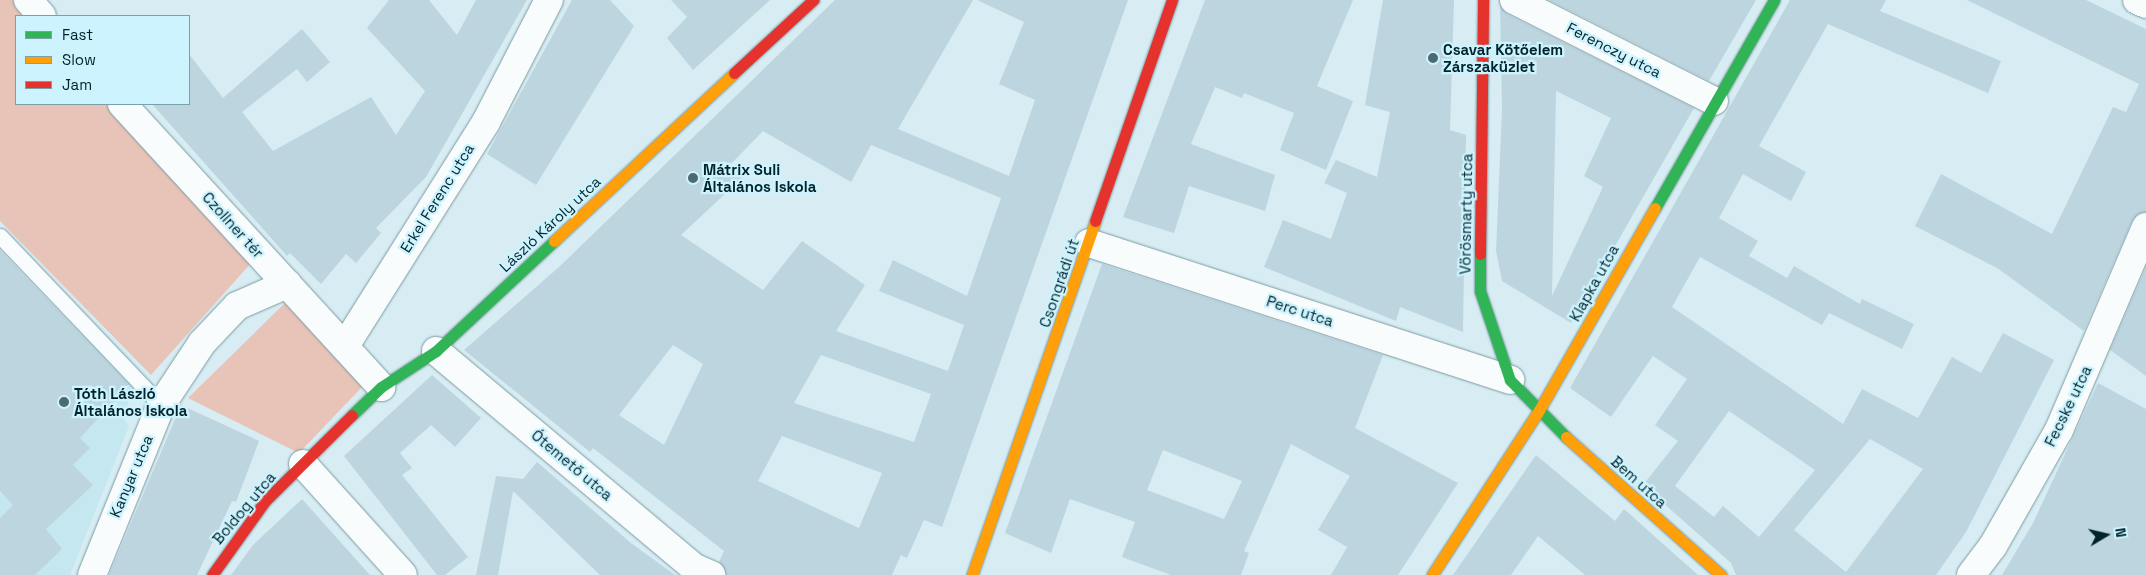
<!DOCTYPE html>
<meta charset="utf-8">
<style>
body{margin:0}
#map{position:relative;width:2146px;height:575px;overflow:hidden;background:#d7edf3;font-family:"Space Grotesk",sans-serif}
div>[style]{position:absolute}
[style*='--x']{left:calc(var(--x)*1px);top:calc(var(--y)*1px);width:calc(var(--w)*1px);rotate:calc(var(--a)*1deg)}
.built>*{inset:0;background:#c5e7f0}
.green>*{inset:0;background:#e8c3b8}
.building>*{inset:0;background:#bdd5df}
.roads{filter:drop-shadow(0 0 1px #7d9aa1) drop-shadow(0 0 1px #7d9aa1)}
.lane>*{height:15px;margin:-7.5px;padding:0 7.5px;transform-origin:7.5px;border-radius:7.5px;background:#f9fcfd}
.street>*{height:28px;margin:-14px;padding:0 14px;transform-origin:14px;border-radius:14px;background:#f9fcfd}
.fast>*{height:11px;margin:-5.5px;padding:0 5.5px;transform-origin:5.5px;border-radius:5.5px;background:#30b455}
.slow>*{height:11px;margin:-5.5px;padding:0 5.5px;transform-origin:5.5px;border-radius:5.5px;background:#ff9f0a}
.jam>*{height:11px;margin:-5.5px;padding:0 5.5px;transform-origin:5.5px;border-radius:5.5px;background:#e5322d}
.dots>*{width:14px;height:14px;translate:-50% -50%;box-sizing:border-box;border:2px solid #ccf3fe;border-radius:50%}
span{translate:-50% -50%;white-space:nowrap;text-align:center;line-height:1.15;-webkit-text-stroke:4.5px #ccf3fe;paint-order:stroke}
.poi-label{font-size:15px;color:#00232c;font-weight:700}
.left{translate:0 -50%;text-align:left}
.street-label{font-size:15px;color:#00232c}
.legend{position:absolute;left:15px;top:15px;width:175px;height:90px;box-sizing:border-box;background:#ccf3fe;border:1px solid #7aa0aa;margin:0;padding:6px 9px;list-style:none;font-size:15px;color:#00232c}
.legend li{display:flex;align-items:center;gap:10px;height:25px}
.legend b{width:25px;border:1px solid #7aa0aa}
.north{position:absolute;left:2081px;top:510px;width:50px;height:50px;-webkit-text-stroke:4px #ccf3fe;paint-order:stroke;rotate:81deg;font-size:14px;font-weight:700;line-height:20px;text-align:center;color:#00232c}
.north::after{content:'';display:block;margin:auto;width:18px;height:22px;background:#00232c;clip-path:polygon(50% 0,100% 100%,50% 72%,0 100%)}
</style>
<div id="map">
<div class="built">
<i style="clip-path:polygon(0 252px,135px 387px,122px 417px,129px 426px,70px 575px,0 575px)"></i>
</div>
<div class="green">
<i style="clip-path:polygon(0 0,20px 0,33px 16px,16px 16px,16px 104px,110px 104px,252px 262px,151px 375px,0 221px)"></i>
<i style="clip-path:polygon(286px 302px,362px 387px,299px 453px,188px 398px)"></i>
</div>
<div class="building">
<i style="clip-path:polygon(389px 0,429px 0,457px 35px,476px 0,527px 0,426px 177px,376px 228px,381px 233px,356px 263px,346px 254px,321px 284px,290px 253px,287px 256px,152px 104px,189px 104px,189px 54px,223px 98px,302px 29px,330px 62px,307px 82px,297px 69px,242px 112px,273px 151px,371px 97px,396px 135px,425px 91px,367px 28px)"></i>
<i style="clip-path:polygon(572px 0,610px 0,634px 26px,536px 185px,487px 154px)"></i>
<i style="clip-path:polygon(671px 0,770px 0,693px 70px,667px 38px,687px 17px)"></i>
<i style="clip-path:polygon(evenodd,835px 0,973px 0,898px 129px,1009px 176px,1035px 100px,999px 84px,1024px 22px,977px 0,1128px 0,942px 527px,924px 520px,907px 558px,901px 555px,892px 575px,726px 575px,719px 562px,724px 551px,593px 448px,590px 452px,464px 350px,559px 267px,835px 0,763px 131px,851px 182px,871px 145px,1001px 198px,967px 296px,893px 260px,879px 291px,964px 325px,948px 371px,836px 331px,865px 285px,802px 241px,763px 290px,681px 235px,743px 177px,730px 165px,763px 131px,835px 0,673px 345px,703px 364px,664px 445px,619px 415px,673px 345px,835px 0,821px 355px,931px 394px,914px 442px,794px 403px,821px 355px,835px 0,782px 436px,882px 473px,859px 528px,758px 481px,782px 436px)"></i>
<i style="clip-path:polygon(1205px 0,1353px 0,1317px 86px,1353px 101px,1326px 170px,1280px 150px,1294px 113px,1244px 93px,1242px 98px,1215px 87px,1191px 144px,1275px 175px,1265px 211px,1189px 186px,1174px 233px,1123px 217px)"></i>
<i style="clip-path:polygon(1383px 0,1454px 0,1450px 130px,1466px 135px,1463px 332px,1400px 307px,1396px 321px,1264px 267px,1283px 220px,1331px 239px,1347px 193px,1324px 183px,1336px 160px,1377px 177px,1390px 112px,1365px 105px)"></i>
<i style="clip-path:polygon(1549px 0,1756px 0,1709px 81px)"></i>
<i style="clip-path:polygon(evenodd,1790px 0,1886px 0,1880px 11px,2001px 61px,1988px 93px,1828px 24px,1759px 146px,1806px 172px,1791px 201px,1743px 174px,1719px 218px,1758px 241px,1749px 256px,1787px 278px,1794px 266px,1860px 304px,1862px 299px,1914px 324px,1902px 349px,1829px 313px,1822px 325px,1700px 257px,1672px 307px,1843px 424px,1862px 389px,1918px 418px,1952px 357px,1981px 373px,2003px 333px,2054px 360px,1966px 532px,1936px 575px,1736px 575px,1731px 563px,1643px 485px,1678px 441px,1655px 425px,1687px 379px,1653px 356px,1611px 417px,1570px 388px,1790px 0,1729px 411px,1815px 470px,1759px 537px,1723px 506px,1714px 517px,1675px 486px,1729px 411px,1790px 0,1870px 439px,1923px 469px,1846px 572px,1794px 530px,1870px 439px)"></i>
<i style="clip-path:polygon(1967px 0,2086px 0,2146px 29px,2146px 212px,2132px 221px,2084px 331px,1997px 268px,1915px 226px,1941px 174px,2052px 234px,2113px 107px,2126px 112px,2139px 84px)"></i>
<i style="clip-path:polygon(evenodd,1500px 5px,1507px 14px,1694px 108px,1571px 323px,1502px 281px,1496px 251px,1502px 110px,1500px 5px,1556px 91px,1611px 118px,1584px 176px,1603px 187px,1552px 296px,1556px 91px)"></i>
<i style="clip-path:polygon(0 250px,129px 385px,80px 438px,90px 448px,73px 465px,93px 485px,46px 529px,62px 549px,35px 575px,0 575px,0 518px,13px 505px,0 491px)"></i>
<i style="clip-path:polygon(evenodd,1102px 264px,1383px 355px,1355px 428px,1458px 483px,1398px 575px,1331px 575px,1347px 547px,1318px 530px,1350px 476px,1291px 444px,1244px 551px,1249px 553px,1241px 575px,1171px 575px,1122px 557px,1135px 522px,1070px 499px,1051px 553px,1005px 533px,1102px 264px,1163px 450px,1242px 481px,1224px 519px,1147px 490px,1163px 450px)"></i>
<i style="clip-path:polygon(2146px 267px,2146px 376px,2110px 350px)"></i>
<i style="clip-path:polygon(432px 375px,481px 418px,455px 447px,431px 425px,400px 453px,412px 468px,402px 475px,468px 557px,445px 575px,437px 575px,344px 456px)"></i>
<i style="clip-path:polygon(2098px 383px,2146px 409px,2146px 575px,2002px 575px,2033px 523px)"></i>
<i style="clip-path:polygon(181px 405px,259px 441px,236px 502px,232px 501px,197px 575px,109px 575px)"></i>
<i style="clip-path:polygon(1536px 455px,1615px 521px,1624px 509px,1698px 575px,1585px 575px,1538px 536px,1511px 575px,1453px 575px)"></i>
<i style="clip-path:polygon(537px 462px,631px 543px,675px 575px,600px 575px,513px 491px,498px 575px,476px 575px,496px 476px,523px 479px)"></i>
<i style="clip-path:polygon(302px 499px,370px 575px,231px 575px,253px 545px)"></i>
</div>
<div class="roads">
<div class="lane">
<i style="--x:0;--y:236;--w:233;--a:46.4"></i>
</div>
<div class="street">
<i style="--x:28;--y:0;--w:21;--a:49"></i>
<i style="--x:1514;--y:0;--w:224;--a:26.8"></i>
<i style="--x:2137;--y:0;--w:10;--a:24"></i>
<i style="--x:122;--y:104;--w:384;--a:47.5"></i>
<i style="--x:1089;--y:243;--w:443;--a:18"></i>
<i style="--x:345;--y:346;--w:265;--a:-57.8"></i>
<i style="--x:486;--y:122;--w:137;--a:-62.7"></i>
<i style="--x:436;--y:351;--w:336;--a:40"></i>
<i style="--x:693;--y:567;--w:20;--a:24"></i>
<i style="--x:303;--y:464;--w:149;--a:48"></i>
<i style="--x:92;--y:575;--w:183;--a:-67.9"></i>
<i style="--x:161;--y:405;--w:74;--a:-56.5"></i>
<i style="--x:202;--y:343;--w:51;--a:-46.6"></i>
<i style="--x:237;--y:306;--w:55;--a:-23.7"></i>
<i style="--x:1971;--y:575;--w:36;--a:-53"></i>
<i style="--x:1993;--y:546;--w:133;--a:-60.4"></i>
<i style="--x:2059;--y:430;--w:221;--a:-66.8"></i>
</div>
<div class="fast">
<i style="--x:1655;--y:208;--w:240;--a:-60.2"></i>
<i style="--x:1480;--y:254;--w:37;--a:90"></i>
<i style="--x:1480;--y:291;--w:94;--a:71.4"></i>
<i style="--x:1510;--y:380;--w:80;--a:45.5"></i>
<i style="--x:352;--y:415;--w:40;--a:-44"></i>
<i style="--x:381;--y:387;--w:66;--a:-33.2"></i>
<i style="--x:436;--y:351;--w:161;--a:-43"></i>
</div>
<div class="slow">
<i style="--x:554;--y:241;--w:246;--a:-43"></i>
<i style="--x:1566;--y:437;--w:208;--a:41.7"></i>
<i style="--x:972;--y:575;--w:375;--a:-70.8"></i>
<i style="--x:1432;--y:575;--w:194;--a:-57"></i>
<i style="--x:1538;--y:412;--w:235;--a:-60.2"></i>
</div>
<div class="jam">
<i style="--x:734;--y:73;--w:108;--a:-42.7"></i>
<i style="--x:1095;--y:221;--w:234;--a:-70.8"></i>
<i style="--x:1480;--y:254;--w:254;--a:-89.3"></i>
<i style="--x:212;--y:575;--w:91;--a:-54.4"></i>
<i style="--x:265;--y:501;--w:122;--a:-44.7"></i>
</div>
</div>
<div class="dots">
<i style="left:1433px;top:58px;background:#4b6a72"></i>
<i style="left:693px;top:178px;background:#4b6a72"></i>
<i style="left:64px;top:402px;background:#4b6a72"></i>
</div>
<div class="poi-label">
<span class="left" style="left:1443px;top:58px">Csavar Kötőelem<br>Zárszaküzlet</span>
<span class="left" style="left:703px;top:178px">Mátrix Suli<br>Általános Iskola</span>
<span class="left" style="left:74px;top:402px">Tóth László<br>Általános Iskola</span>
</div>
<div class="street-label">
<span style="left:1614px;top:50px;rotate:27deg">Ferenczy utca</span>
<span style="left:437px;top:198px;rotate:-58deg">Erkel Ferenc utca</span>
<span style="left:1466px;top:214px;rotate:-89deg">Vörösmarty utca</span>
<span style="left:550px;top:224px;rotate:-43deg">László Károly utca</span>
<span style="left:233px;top:225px;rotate:48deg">Czollner tér</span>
<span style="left:1059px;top:283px;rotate:-71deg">Csongrádi út</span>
<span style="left:1594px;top:283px;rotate:-61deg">Klapka utca</span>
<span style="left:1300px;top:311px;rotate:18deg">Perc utca</span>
<span style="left:2068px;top:406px;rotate:-64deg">Fecske utca</span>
<span style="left:572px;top:465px;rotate:40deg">Ótemető utca</span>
<span style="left:131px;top:476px;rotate:-67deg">Kanyar utca</span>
<span style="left:1639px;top:482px;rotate:42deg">Bem utca</span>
<span style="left:244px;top:508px;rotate:-50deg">Boldog utca</span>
</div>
<ul class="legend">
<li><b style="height:6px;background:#30b455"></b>Fast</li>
<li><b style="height:6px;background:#ff9f0a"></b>Slow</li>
<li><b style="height:6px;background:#e5322d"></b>Jam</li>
</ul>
<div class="north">N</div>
</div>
